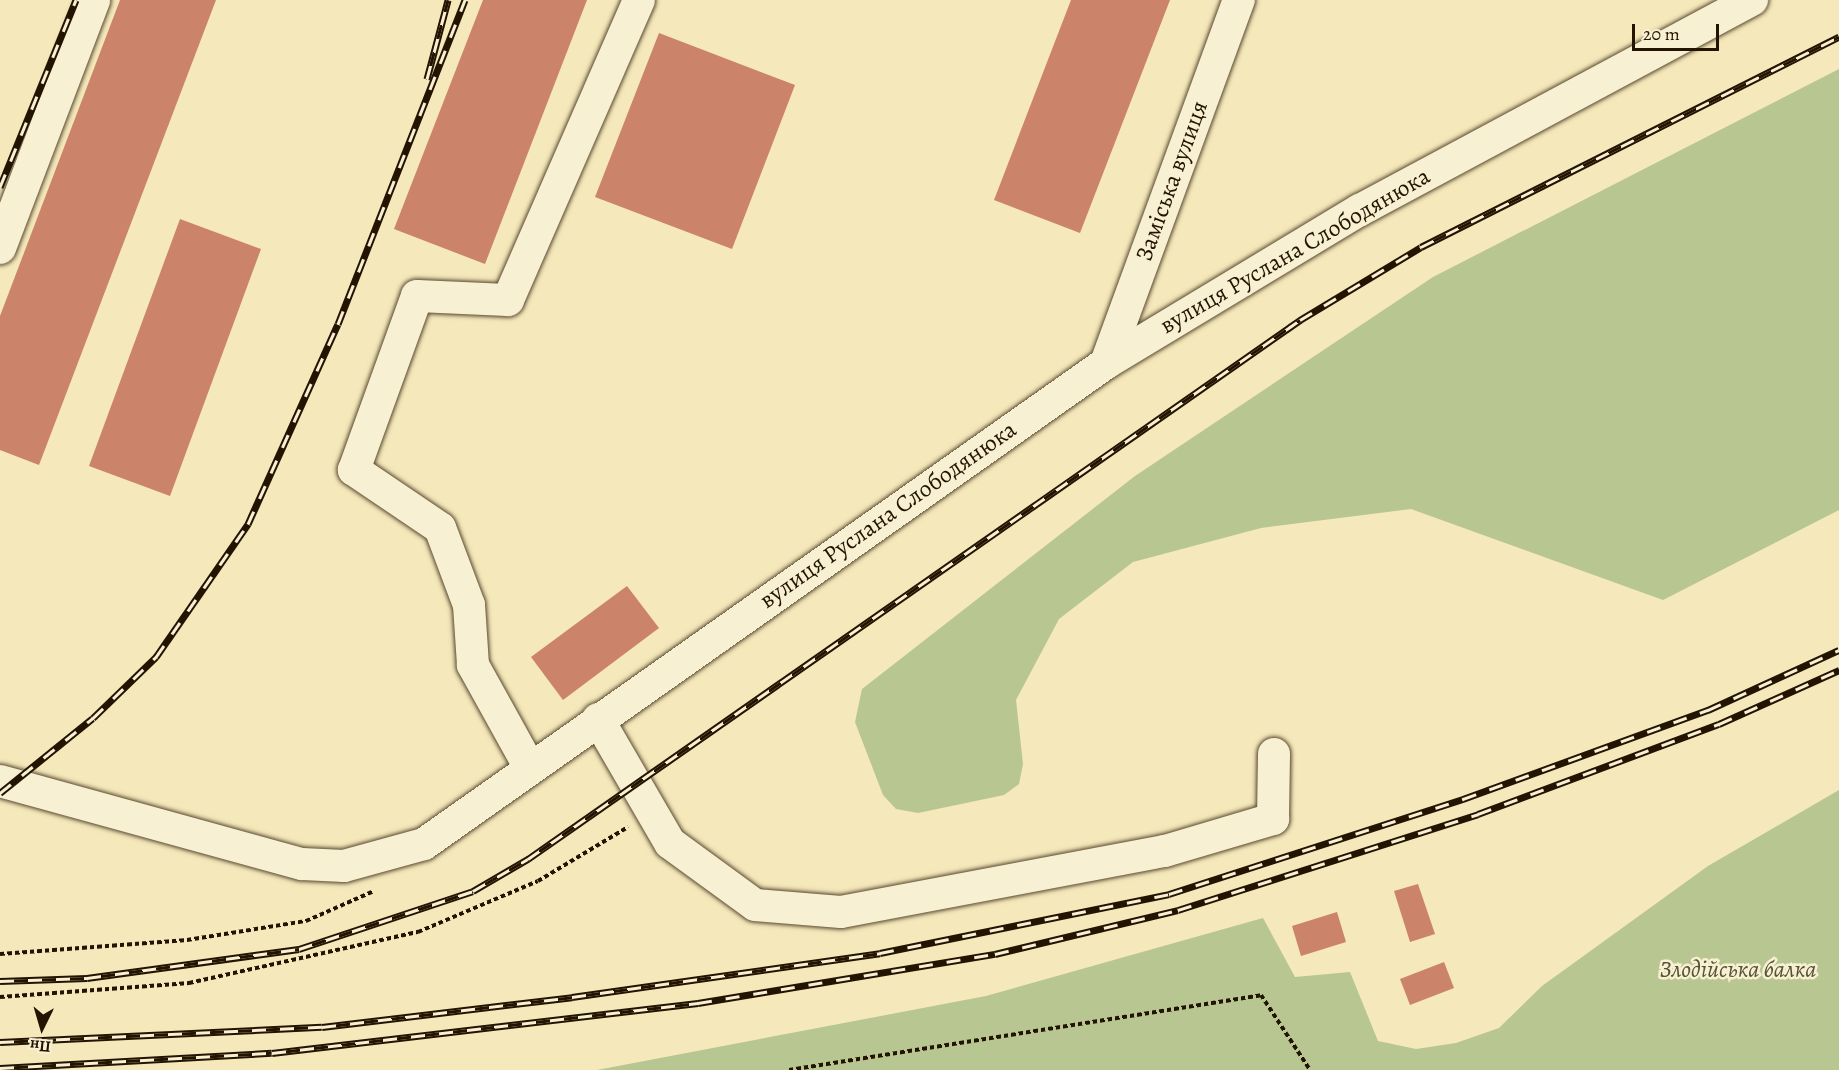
<!DOCTYPE html>
<meta charset="utf-8">
<style>
body{margin:0}
#map{position:relative;width:1839px;height:1070px;overflow:hidden;background:#f5e8ba;font-family:Alegreya,serif}
div>[style]{position:absolute}
[style*='--x']{left:calc(var(--x)*1px);top:calc(var(--y)*1px);width:calc(var(--w)*1px);rotate:calc(var(--a)*1deg)}
.green>*{inset:0;background:#b8c692}
.building>*{inset:0;background:#cb8369}
.path>*{height:4px;margin-top:-2px;transform-origin:0;background:repeating-linear-gradient(90deg,#231402 0 4.5px,transparent 0 7.5px)}
.roads{filter:drop-shadow(0 0 2px #584930) drop-shadow(0 0 2px #584930)}
.minor>*{height:32px;margin:-16px;padding:0 16px;transform-origin:16px;border-radius:16px;background:#f8f0d2}
.rail>*{height:7px;margin-top:-3.5px;transform-origin:0;background:repeating-linear-gradient(90deg,#f8f0d2 0 14px,#231402 0 28px);box-sizing:border-box;border-block:2px solid #231402}
span{translate:-50% -50%;white-space:nowrap;text-align:center;line-height:1.15;-webkit-text-stroke:5px #f8f0d2;paint-order:stroke}
.street-label{font-size:24px;color:#231402}
.park-label{font-size:24px;color:#575234;font-style:italic}
.north{position:absolute;left:12px;top:998px;width:60px;height:60px;-webkit-text-stroke:4px #f8f0d2;paint-order:stroke;rotate:185deg;font-size:16px;font-weight:700;line-height:24px;text-align:center;color:#231402}
.north::after{content:'';display:block;margin:auto;width:21px;height:27px;background:#231402;clip-path:polygon(50% 0,100% 100%,50% 72%,0 100%)}
.scale{position:absolute;left:1632px;top:24px;width:87px;height:27px;box-sizing:border-box;border:3px solid #231402;border-top:0;padding-left:8px;font-size:18px;line-height:21px;white-space:nowrap;color:#231402;-webkit-text-stroke:4px #f8f0d2;paint-order:stroke}
</style>
<div id="map">
<div class="green">
<i style="clip-path:polygon(1839px 69px,1839px 510px,1663px 600px,1411px 509px,1261px 528px,1133px 562px,1059px 619px,1016px 700px,1023px 764px,1019px 784px,1004px 795px,918px 813px,896px 809px,883px 795px,855px 722px,862px 689px,1135px 476px,1433px 277px)"></i>
<i style="clip-path:polygon(1839px 790px,1839px 1070px,597px 1070px,986px 996px,1263px 918px,1295px 977px,1350px 972px,1378px 1041px,1416px 1049px,1456px 1043px,1499px 1028px,1542px 986px,1708px 866px)"></i>
</div>
<div class="building">
<i style="clip-path:polygon(120px 0,216px 0,39px 465px,0 450px,0 316px)"></i>
<i style="clip-path:polygon(483px 0,587px 0,485px 264px,394px 229px)"></i>
<i style="clip-path:polygon(1071px 0,1170px 0,1080px 233px,994px 200px)"></i>
<i style="clip-path:polygon(659px 33px,795px 85px,732px 249px,595px 197px)"></i>
<i style="clip-path:polygon(180px 219px,261px 249px,170px 496px,89px 466px)"></i>
<i style="clip-path:polygon(627px 586px,659px 628px,563px 700px,531px 657px)"></i>
<i style="clip-path:polygon(1418px 884px,1435px 934px,1410px 942px,1394px 891px)"></i>
<i style="clip-path:polygon(1337px 912px,1346px 942px,1301px 956px,1292px 926px)"></i>
<i style="clip-path:polygon(1444px 962px,1454px 988px,1410px 1005px,1400px 979px)"></i>
</div>
<div class="path">
<i style="--x:0;--y:954;--w:188;--a:-4.3"></i>
<i style="--x:187;--y:940;--w:121;--a:-9.1"></i>
<i style="--x:306;--y:921;--w:74;--a:-23.8"></i>
<i style="--x:0;--y:997;--w:190;--a:-4.2"></i>
<i style="--x:189;--y:983;--w:235;--a:-12.6"></i>
<i style="--x:418;--y:932;--w:130;--a:-23"></i>
<i style="--x:538;--y:881;--w:105;--a:-31"></i>
<i style="--x:789;--y:1070;--w:478;--a:-9"></i>
<i style="--x:1261;--y:995;--w:90;--a:56.8"></i>
</div>
<div class="roads">
<div class="minor">
<i style="--x:0;--y:248;--w:265;--a:-69.2"></i>
<i style="--x:1106;--y:363;--w:387;--a:-69.9"></i>
<i style="--x:598;--y:719;--w:143;--a:59.9"></i>
<i style="--x:670;--y:843;--w:105;--a:36.1"></i>
<i style="--x:755;--y:905;--w:86;--a:4.7"></i>
<i style="--x:841;--y:912;--w:330;--a:-10.7"></i>
<i style="--x:1165;--y:851;--w:113;--a:-16.5"></i>
<i style="--x:1273;--y:819;--w:65;--a:-89.1"></i>
<i style="--x:530;--y:768;--w:118;--a:-119"></i>
<i style="--x:473;--y:665;--w:60;--a:-93.8"></i>
<i style="--x:469;--y:605;--w:82;--a:-110.6"></i>
<i style="--x:440;--y:528;--w:104;--a:-146"></i>
<i style="--x:354;--y:470;--w:185;--a:-70.1"></i>
<i style="--x:417;--y:296;--w:91;--a:2.5"></i>
<i style="--x:508;--y:300;--w:327;--a:-66.4"></i>
<i style="--x:0;--y:781;--w:313;--a:15.4"></i>
<i style="--x:302;--y:864;--w:42;--a:2.7"></i>
<i style="--x:344;--y:866;--w:83;--a:-15.4"></i>
<i style="--x:424;--y:844;--w:835;--a:-35.19"></i>
<i style="--x:1106;--y:363;--w:297;--a:-31.1"></i>
<i style="--x:1360;--y:210;--w:445;--a:-28.2"></i>
</div>
</div>
<div class="rail">
<i style="--x:427;--y:79;--w:82;--a:-75.1"></i>
<i style="--x:0;--y:187;--w:202;--a:-67.9"></i>
<i style="--x:0;--y:793;--w:119;--a:-38.9"></i>
<i style="--x:93;--y:718;--w:88;--a:-44.1"></i>
<i style="--x:156;--y:657;--w:162;--a:-55.3"></i>
<i style="--x:248;--y:524;--w:219;--a:-65.8"></i>
<i style="--x:338;--y:324;--w:348;--a:-68.6"></i>
<i style="--x:0;--y:981;--w:87;--a:-2"></i>
<i style="--x:87;--y:978;--w:214;--a:-7.8"></i>
<i style="--x:299;--y:949;--w:183;--a:-18.4"></i>
<i style="--x:473;--y:891;--w:64;--a:-30.2"></i>
<i style="--x:528;--y:859;--w:942;--a:-34.92"></i>
<i style="--x:1300;--y:320;--w:141;--a:-31.1"></i>
<i style="--x:1421;--y:247;--w:468;--a:-26.7"></i>
<i style="--x:0;--y:1042;--w:322;--a:-2.7"></i>
<i style="--x:322;--y:1027;--w:252;--a:-6.8"></i>
<i style="--x:572;--y:997;--w:311;--a:-8.1"></i>
<i style="--x:880;--y:953;--w:295;--a:-11.5"></i>
<i style="--x:1169;--y:894;--w:309;--a:-17.9"></i>
<i style="--x:1463;--y:799;--w:261;--a:-20"></i>
<i style="--x:1708;--y:710;--w:144;--a:-24.6"></i>
<i style="--x:0;--y:1068;--w:272;--a:-3.2"></i>
<i style="--x:272;--y:1053;--w:429;--a:-6.7"></i>
<i style="--x:698;--y:1003;--w:301;--a:-9.4"></i>
<i style="--x:995;--y:954;--w:188;--a:-13.5"></i>
<i style="--x:1178;--y:910;--w:315;--a:-17.7"></i>
<i style="--x:1478;--y:814;--w:257;--a:-20.5"></i>
<i style="--x:1719;--y:724;--w:132;--a:-24.2"></i>
</div>
<div class="street-label">
<span style="left:1172px;top:181px;rotate:-70deg">Заміська вулиця</span>
<span style="left:1295px;top:251px;rotate:-30deg">вулиця Руслана Слободянюка</span>
<span style="left:888px;top:515px;rotate:-35deg">вулиця Руслана Слободянюка</span>
</div>
<div class="park-label">
<span style="left:1738px;top:970px">Злодійська балка</span>
</div>
<div class="north">Пн</div>
<div class="scale">20 m</div>
</div>
